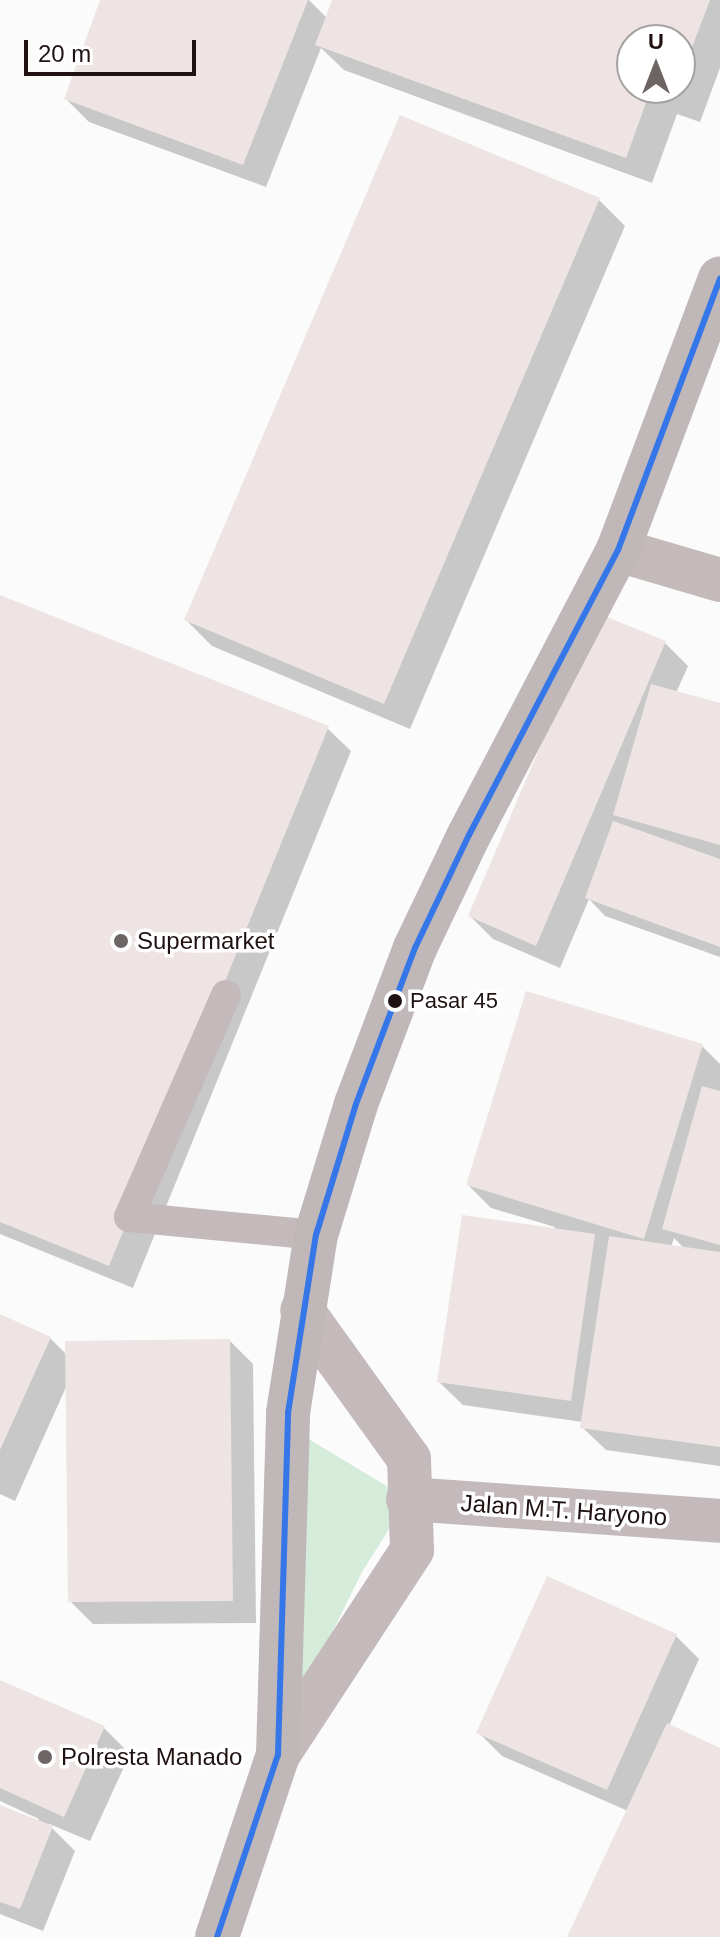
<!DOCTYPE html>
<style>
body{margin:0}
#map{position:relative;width:720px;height:1937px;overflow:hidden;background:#fbfbfb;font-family:Helvetica,sans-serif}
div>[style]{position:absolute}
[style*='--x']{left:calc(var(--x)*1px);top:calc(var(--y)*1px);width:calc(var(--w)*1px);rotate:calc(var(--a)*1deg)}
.green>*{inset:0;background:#d4ecd9}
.shadow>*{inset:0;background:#0003}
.building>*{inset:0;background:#eee4e4}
.lane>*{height:30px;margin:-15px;padding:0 15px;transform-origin:15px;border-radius:15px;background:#c5babb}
.street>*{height:44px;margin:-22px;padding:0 22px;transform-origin:22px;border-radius:22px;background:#c5babb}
.secondary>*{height:44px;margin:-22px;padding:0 22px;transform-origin:22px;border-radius:22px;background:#c4baba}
.highway>*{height:44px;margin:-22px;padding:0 22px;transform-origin:22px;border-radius:22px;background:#c0b7b8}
.bus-1>*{height:6px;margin:-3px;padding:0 3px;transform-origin:3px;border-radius:3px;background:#3577e9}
.dots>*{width:22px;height:22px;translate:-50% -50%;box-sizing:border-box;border:4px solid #fff;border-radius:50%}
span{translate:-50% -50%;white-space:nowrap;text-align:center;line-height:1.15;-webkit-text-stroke:7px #fff;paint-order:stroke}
.bus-label{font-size:22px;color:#201212}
.left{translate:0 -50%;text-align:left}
.poi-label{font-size:24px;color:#201212}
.street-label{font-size:24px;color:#201212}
.north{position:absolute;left:616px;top:24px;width:80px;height:80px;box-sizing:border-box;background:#fff;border:2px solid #a6a0a0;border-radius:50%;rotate:0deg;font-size:22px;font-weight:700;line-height:32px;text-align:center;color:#201212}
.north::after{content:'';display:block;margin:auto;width:28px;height:36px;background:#6d6464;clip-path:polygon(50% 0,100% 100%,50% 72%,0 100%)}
.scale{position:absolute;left:24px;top:40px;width:172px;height:36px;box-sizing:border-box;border:4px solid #201212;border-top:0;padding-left:10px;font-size:24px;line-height:28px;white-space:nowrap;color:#201212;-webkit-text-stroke:6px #fff;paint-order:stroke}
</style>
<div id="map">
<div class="green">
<i style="clip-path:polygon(292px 1429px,408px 1499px,362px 1572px,287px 1724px)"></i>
</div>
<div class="shadow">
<i style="clip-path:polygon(evenodd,103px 0,309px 0,327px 18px,334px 0,720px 0,720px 68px,700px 122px,677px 114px,652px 183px,344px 70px,321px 48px,266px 187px,89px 122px,66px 99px,103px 0,632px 40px,680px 40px,680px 88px,632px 88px,632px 40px)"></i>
<i style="clip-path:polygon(599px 200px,625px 226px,410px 729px,212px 646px,186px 620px)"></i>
<i style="clip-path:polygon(0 597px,327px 728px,351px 751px,133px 1288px,0 1234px)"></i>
<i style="clip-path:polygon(665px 643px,688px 666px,676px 693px,720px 705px,720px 957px,605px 916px,589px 899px,560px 968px,493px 939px,470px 916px)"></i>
<i style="clip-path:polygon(evenodd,702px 1046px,720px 1064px,720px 1466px,606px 1450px,582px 1427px,583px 1422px,463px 1405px,439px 1382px,555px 1227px,491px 1208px,468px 1185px,702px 1046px,674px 1238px,685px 1249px,671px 1247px,674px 1238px)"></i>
<i style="clip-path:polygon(0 1316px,50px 1338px,67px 1355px,230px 1341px,253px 1364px,256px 1623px,93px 1624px,70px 1601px,67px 1385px,15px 1501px,0 1494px)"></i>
<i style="clip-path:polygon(676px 1636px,699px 1659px,669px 1726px,720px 1750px,720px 1937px,569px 1937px,628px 1811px,502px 1756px,479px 1733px)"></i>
<i style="clip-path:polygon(0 1682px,104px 1728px,130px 1754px,90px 1841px,47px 1823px,75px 1851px,43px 1931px,0 1914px,0 1807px,38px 1822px,39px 1819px,0 1801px)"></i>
</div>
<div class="building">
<i style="clip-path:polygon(100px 0,308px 0,243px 165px,64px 99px)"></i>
<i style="clip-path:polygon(332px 0,710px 0,680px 79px,680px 40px,632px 40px,632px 88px,677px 88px,673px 98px,651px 89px,626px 158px,315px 45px)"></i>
<i style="clip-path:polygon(400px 115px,600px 198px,384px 704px,184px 620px)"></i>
<i style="clip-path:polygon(0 595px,329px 726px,109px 1266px,0 1222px)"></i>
<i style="clip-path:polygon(597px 613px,666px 641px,536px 946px,468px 916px)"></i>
<i style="clip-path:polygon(651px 684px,720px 703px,720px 845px,613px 815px)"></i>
<i style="clip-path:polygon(613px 821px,720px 859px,720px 947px,585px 898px)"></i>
<i style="clip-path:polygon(526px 991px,703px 1044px,644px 1239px,466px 1185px)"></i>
<i style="clip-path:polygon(702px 1086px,720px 1091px,720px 1245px,662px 1229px)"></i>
<i style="clip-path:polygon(462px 1215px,595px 1234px,571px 1401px,437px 1382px)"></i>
<i style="clip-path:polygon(609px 1236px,720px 1252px,720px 1447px,580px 1428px)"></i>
<i style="clip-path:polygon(0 1314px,51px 1337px,0 1450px)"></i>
<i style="clip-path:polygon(230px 1339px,233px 1601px,68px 1602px,65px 1341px)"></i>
<i style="clip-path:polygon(547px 1576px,677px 1634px,607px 1790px,476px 1733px)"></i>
<i style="clip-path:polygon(0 1680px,105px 1726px,64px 1817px,0 1788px)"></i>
<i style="clip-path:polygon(667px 1723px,720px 1748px,720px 1937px,567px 1937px)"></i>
<i style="clip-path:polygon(0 1805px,53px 1826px,20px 1909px,0 1902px)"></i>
</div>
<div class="lane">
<i style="--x:226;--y:995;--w:242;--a:113.6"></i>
<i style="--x:129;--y:1217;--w:188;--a:5.5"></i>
</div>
<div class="street">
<i style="--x:408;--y:1499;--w:313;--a:4"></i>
<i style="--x:278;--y:1755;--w:245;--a:-56.8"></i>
<i style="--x:412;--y:1550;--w:91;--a:-91.9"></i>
<i style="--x:409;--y:1459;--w:183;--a:-125.7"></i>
</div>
<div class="secondary">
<i style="--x:618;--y:550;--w:106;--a:16.4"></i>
</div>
<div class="highway">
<i style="--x:217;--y:1937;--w:192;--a:-71.5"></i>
<i style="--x:278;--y:1755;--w:342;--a:-88.3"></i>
<i style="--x:288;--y:1413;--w:180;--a:-81.1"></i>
<i style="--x:316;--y:1235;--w:137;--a:-73"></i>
<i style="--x:356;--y:1104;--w:167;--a:-69.3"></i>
<i style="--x:415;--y:948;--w:125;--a:-64.5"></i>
<i style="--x:469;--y:835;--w:322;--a:-62.4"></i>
<i style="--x:618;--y:550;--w:290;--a:-69.4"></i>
</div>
<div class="bus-1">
<i style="--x:217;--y:1937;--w:192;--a:-71.5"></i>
<i style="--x:278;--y:1755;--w:342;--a:-88.3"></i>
<i style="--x:288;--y:1413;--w:180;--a:-81.1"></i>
<i style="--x:316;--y:1235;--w:137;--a:-73"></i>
<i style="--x:356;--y:1104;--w:167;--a:-69.3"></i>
<i style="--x:415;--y:948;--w:125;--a:-64.5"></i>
<i style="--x:469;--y:835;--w:322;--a:-62.4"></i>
<i style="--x:618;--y:550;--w:290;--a:-69.4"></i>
</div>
<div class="dots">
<i style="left:121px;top:941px;background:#6d6464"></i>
<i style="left:395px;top:1001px;background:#201212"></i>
<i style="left:45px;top:1757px;background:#6d6464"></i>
</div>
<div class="bus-label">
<span class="left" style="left:410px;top:1001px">Pasar 45</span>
</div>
<div class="poi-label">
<span class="left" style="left:137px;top:941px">Supermarket</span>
<span class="left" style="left:61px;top:1757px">Polresta Manado</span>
</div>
<div class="street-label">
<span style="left:564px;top:1510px;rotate:4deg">Jalan M.T. Haryono</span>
</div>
<div class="north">U</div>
<div class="scale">20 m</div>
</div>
